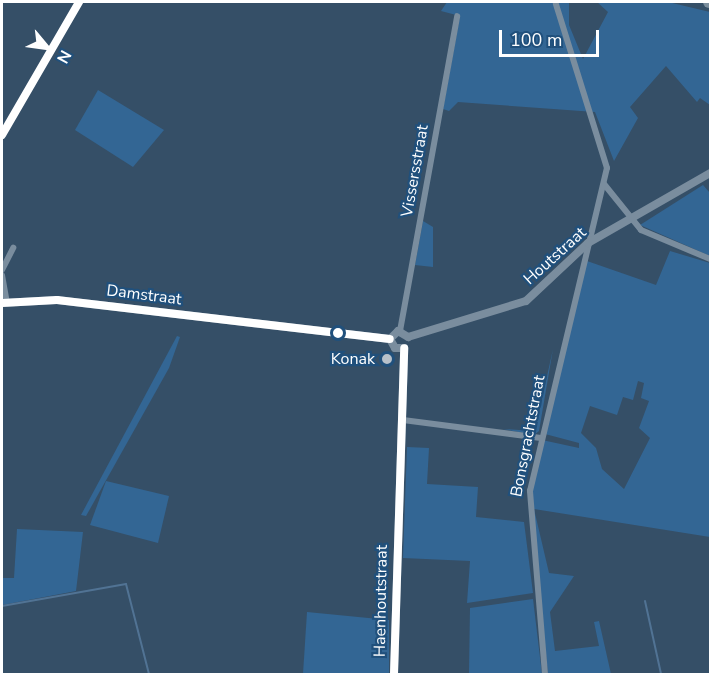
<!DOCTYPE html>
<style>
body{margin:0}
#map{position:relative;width:712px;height:676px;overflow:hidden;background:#354f67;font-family:"Nunito Sans",sans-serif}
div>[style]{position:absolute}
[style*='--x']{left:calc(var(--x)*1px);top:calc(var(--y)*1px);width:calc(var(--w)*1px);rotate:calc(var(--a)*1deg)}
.green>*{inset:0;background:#336694}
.stream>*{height:2px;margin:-1px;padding:0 1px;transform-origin:1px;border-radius:1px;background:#517394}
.minor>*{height:6px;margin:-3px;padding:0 3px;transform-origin:3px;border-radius:3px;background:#7a8d9e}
.tertiary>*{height:8px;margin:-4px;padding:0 4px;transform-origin:4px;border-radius:4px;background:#7a8d9e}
.motorway>*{height:12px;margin:-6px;padding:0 6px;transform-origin:6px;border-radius:6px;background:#7c8f9e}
.bus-1>*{height:8px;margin:-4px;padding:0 4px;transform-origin:4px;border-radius:4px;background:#fff}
.dots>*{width:16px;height:16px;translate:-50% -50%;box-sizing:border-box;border:3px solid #20507c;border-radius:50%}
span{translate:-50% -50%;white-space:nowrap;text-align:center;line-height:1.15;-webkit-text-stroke:4.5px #20507c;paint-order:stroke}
.street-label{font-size:16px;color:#fff}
.poi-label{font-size:16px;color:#fff}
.right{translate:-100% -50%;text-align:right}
.frame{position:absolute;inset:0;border:3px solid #fff;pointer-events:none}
.north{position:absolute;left:18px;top:18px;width:60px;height:60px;-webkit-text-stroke:4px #20507c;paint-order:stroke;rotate:119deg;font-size:16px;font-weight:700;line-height:24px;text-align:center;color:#fff}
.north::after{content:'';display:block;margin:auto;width:21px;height:27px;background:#fff;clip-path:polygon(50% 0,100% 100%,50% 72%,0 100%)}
.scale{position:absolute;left:499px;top:30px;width:100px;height:27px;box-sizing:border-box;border:3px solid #fff;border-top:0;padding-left:8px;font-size:18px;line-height:21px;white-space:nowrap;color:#fff;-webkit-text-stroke:4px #20507c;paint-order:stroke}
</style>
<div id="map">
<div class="green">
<i style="clip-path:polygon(447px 2px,569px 2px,569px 25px,583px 59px,608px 12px,597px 2px,668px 2px,710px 12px,710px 105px,700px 98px,697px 102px,666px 66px,630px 107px,638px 118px,614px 161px,595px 112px,458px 102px,449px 111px,443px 109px,460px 16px,441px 11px)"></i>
<i style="clip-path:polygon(98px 90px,164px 130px,133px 167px,75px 130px)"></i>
<i style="clip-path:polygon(703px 185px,710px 193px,710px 256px,640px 225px)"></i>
<i style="clip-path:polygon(423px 221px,433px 227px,433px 267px,415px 265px)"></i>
<i style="clip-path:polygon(evenodd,670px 251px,710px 263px,710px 537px,534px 509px,549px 573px,574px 576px,550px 612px,555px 651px,599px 646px,594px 622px,599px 621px,611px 674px,548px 674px,530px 504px,542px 440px,579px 448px,579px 443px,545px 434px,587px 261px,656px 285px,670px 251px,638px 381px,644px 383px,641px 398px,649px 401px,639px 428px,650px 438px,624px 489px,602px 469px,596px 448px,581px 433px,590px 406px,617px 415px,623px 397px,633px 400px,638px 381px)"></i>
<i style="clip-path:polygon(177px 336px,180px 337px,169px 368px,86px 516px,81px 515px)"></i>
<i style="clip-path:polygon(553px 349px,539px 431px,534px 435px,503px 429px,535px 431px)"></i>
<i style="clip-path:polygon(407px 447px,429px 448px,427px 484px,478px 487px,476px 517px,524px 522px,533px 593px,467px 603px,470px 561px,403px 558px)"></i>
<i style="clip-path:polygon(106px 481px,169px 496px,158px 543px,90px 525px)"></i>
<i style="clip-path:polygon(17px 529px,83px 532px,76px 591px,2px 605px,2px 578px,14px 578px)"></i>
<i style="clip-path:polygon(533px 599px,542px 674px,469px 674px,470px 608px)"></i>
<i style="clip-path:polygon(307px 612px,389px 620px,389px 674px,303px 674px)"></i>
</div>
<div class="stream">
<i style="--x:645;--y:601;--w:75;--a:77.6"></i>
<i style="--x:2;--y:606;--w:126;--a:-10.1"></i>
<i style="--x:126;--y:584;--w:93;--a:75.7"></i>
</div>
<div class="minor">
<i style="--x:2;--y:135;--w:154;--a:-59.9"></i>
<i style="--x:604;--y:184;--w:59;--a:51.2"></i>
<i style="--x:641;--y:230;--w:75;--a:22.8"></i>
<i style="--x:2;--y:270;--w:25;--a:-63"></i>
<i style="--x:2;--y:275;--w:27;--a:80"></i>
<i style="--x:400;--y:331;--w:320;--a:-79.7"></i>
<i style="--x:403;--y:420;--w:139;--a:7.4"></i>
<i style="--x:545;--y:674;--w:184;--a:-94.7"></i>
<i style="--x:530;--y:491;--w:332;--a:-76.6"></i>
<i style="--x:607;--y:168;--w:172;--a:-107.3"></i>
</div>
<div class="tertiary">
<i style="--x:2;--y:303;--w:55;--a:-3.1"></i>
<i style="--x:57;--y:300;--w:335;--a:6.7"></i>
<i style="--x:408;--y:337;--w:123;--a:-17"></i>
<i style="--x:526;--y:301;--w:85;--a:-43.1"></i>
<i style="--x:588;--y:243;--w:141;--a:-29.8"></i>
<i style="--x:390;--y:339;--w:11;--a:-45"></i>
<i style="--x:398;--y:331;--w:12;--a:31"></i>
<i style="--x:390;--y:339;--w:10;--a:61"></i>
<i style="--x:395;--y:348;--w:9;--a:0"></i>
<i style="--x:394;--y:674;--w:326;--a:-88.2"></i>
</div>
<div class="motorway">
<i style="--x:709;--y:2;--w:1;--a:0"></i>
</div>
<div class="bus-1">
<i style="--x:2;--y:135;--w:154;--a:-59.9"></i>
<i style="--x:2;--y:303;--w:55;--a:-3.1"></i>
<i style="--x:57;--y:300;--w:335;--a:6.7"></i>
<i style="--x:394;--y:674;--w:326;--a:-88.2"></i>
</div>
<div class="dots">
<i style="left:338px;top:333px;background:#fff"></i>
<i style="left:387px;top:359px;background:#b8c1ca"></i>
</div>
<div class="street-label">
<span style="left:415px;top:171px;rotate:-80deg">Vissersstraat</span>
<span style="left:555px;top:256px;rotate:-42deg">Houtstraat</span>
<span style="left:144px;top:295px;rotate:7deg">Damstraat</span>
<span style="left:528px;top:436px;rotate:-79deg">Bonsgrachtstraat</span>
<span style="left:381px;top:601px;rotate:-89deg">Haenhoutstraat</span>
</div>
<div class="poi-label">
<span class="right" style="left:375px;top:359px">Konak</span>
</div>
<div class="frame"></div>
<div class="north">N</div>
<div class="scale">100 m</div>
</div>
